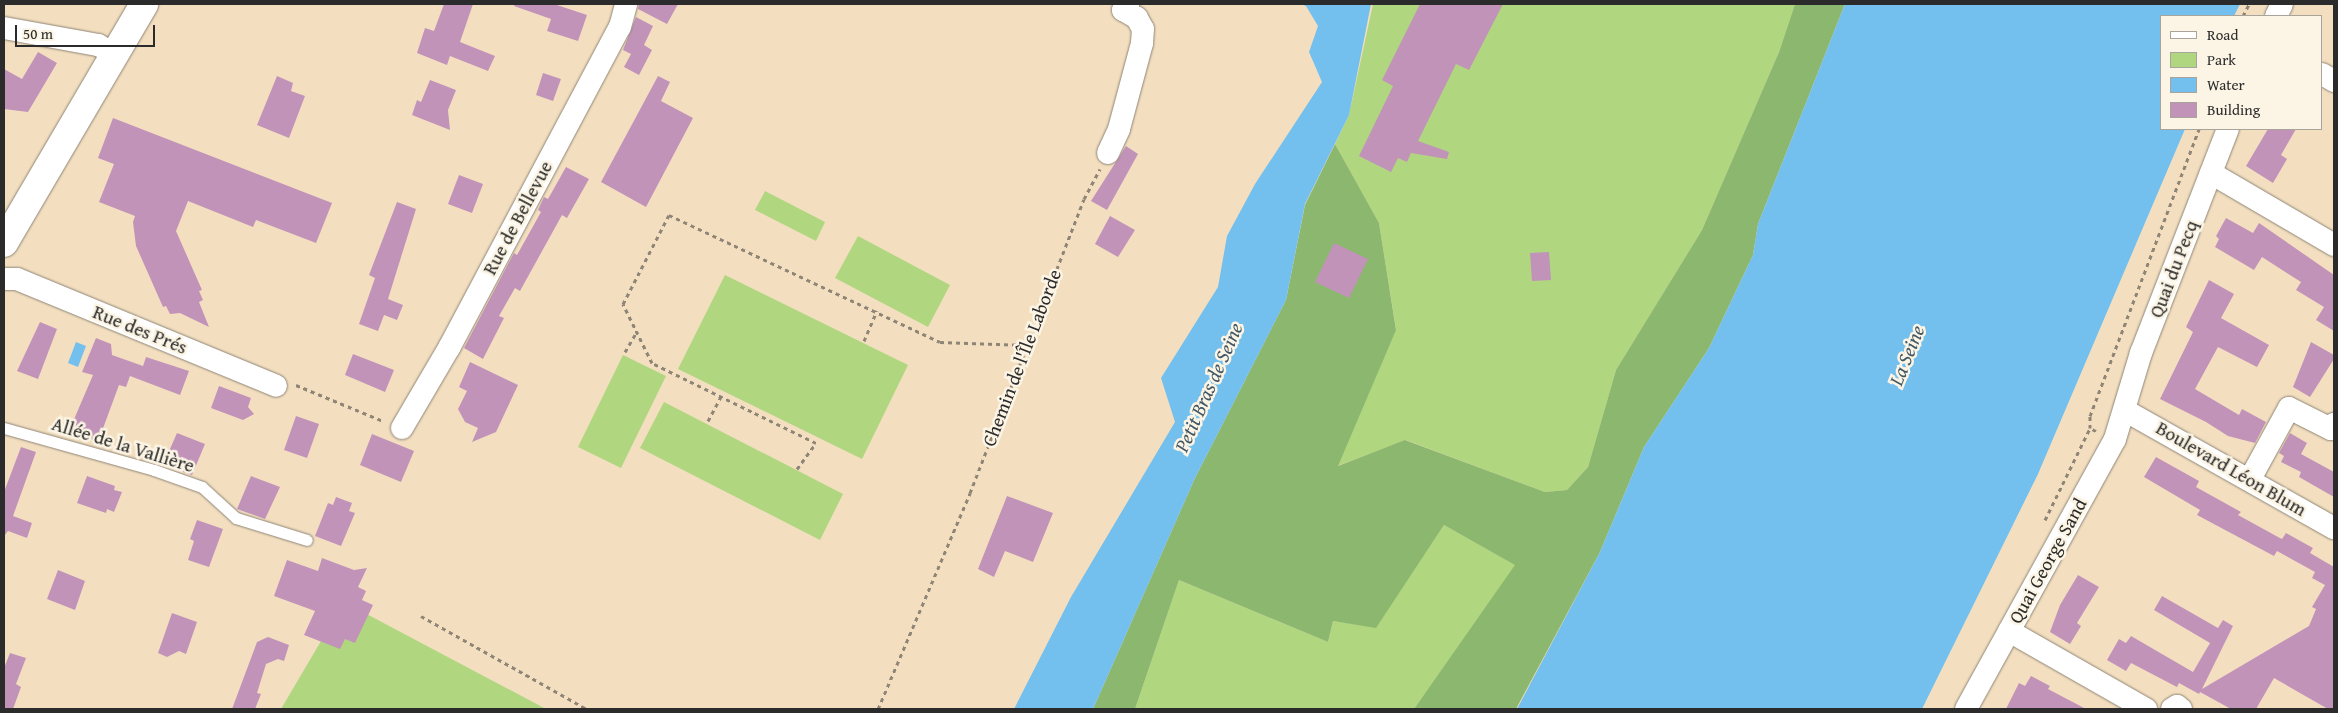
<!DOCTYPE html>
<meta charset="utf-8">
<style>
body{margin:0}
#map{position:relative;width:2338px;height:713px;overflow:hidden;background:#f3dfc0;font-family:"Gentium Book Plus",serif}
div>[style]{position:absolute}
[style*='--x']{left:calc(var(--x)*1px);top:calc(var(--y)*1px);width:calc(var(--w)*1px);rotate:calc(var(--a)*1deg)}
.green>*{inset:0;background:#b0d680}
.forest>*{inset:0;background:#8cb76e}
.water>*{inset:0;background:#73bfed}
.building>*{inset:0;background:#c293b9}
.path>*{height:3px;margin-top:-1.5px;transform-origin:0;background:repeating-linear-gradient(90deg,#8f8576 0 4px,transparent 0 8px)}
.roads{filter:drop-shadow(0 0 1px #8f8576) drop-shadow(0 0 1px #8f8576)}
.lane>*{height:11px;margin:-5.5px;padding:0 5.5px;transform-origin:5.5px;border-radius:5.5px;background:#fff}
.street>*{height:22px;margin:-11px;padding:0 11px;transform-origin:11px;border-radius:11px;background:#fff}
.secondary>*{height:28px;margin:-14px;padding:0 14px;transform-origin:14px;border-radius:14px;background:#fff}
span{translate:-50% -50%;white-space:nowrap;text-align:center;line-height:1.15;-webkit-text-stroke:5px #fcf5e5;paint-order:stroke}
.street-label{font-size:19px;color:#2b2b2b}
.water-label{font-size:20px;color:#415765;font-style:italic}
.frame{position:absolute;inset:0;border:5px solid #2b2b2b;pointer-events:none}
.legend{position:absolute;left:2160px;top:15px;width:162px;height:115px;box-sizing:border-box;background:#fcf5e5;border:1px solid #a8a49b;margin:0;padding:6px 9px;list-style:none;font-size:15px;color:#2b2b2b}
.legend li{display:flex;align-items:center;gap:10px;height:25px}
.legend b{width:25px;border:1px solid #a8a49b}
.scale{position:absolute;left:15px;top:25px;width:140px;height:22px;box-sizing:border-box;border:2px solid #2b2b2b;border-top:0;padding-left:6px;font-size:15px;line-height:18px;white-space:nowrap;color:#2b2b2b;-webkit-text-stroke:4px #fcf5e5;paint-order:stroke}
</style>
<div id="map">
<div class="green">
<i style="clip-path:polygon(1373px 4px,1795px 4px,1779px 52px,1702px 230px,1616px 370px,1588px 467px,1567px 490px,1545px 492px,1406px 440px,1337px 466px,1396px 329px,1379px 223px,1335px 144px,1349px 115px)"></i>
<i style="clip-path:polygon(765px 191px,825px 222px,816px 241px,755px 210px)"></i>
<i style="clip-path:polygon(858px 236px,950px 285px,928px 327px,835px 278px)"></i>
<i style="clip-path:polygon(725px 275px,908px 365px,862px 459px,678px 369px)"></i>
<i style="clip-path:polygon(623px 355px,666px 376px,621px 468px,578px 447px)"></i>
<i style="clip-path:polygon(664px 402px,843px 494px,820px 540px,640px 448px)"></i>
<i style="clip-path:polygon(1444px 525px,1516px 565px,1414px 709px,1135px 709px,1179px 580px,1328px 642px,1333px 621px,1376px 627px)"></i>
<i style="clip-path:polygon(344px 602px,546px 709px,281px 709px)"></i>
</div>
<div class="forest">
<i style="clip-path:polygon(1795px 4px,1845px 4px,1758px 224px,1753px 255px,1709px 348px,1644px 447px,1600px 552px,1516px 709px,1414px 709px,1515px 565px,1444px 525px,1376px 628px,1333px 621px,1328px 642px,1179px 580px,1135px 709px,1093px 709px,1195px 478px,1286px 300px,1305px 205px,1335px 144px,1379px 223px,1396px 330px,1338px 466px,1405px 440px,1545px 492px,1567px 490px,1588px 467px,1616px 370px,1702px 230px,1779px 52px)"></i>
</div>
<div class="water">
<i style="clip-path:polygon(1301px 4px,1371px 4px,1349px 115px,1305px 204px,1286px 300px,1195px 478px,1093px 709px,1014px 709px,1071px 597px,1175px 422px,1161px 378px,1218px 287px,1227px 236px,1255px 184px,1322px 82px,1309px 52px,1318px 26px,1306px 6px)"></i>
<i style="clip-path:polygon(1845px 4px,2240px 4px,2234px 16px,2162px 16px,2162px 129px,2185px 129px,2038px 474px,1922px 709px,1517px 709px,1600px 552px,1644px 447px,1709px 348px,1753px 255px,1758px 224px)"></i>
<i style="clip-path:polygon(76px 342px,86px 346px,78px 367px,68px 363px)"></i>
</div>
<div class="building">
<i style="clip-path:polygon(444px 4px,473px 4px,460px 42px,495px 56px,488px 71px,450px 56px,447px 65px,417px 53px,425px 28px,434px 31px)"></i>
<i style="clip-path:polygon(515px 4px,554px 4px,587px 15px,578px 41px,547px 31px,551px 19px,514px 6px)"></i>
<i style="clip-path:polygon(639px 4px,678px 4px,667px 24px,638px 9px)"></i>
<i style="clip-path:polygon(1420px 4px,1503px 4px,1469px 70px,1456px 64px,1418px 141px,1449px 152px,1447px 159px,1411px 153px,1407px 162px,1398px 158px,1391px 172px,1359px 156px,1393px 86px,1382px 80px)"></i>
<i style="clip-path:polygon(636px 17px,653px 26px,644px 45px,652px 50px,639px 75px,624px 67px,631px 54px,623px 50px)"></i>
<i style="clip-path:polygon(38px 52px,57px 63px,28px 112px,4px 109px,4px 69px,22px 79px)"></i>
<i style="clip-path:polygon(543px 73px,561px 79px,553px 101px,536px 95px)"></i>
<i style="clip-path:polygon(277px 76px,293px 83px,291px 91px,305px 96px,289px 138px,257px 125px)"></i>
<i style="clip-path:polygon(658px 76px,670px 82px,661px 101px,693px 118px,646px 207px,601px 182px)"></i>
<i style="clip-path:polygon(430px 80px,456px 90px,448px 110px,450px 130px,412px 115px,417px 100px,421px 102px)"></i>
<i style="clip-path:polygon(113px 118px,332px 203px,316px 243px,256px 220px,253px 227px,188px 201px,176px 231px,202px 290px,199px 291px,203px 300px,199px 302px,209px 327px,180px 313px,170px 314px,166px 306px,163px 307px,136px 246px,133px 222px,135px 216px,99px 202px,114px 164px,98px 158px)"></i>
<i style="clip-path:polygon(2268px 129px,2296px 129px,2281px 155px,2287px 159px,2273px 183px,2246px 166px)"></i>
<i style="clip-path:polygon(1126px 146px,1138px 154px,1107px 210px,1091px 201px)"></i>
<i style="clip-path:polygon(566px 167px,589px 179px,567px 218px,562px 215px,520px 291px,515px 288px,499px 316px,504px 318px,483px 359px,464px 348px,514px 253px,517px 255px,541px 212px,538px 210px,544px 197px,548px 199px)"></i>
<i style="clip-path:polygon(459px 175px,483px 184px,472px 213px,448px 204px)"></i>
<i style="clip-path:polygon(397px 202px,416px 209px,388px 299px,403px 305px,397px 320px,384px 315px,378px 331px,359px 324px,375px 278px,369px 275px)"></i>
<i style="clip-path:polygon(1110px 216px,1135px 230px,1118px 257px,1095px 244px)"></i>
<i style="clip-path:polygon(2226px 218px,2253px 233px,2259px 223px,2334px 275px,2334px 331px,2316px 320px,2324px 307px,2296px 290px,2301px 282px,2262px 257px,2254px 270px,2215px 247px,2219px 239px,2216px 236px)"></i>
<i style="clip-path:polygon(1334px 243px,1368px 259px,1349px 298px,1315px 282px)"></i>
<i style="clip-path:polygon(1549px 252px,1551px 280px,1532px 281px,1530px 253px)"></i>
<i style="clip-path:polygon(2209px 280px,2234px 294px,2221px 318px,2269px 345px,2257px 367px,2218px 347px,2195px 389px,2239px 415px,2242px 409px,2266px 422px,2255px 443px,2228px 436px,2206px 422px,2160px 399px,2193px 332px,2186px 327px)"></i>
<i style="clip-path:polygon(40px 322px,57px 329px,38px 379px,17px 371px)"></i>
<i style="clip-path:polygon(96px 338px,111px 344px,112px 355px,143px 366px,146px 357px,189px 371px,180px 395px,130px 376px,126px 387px,119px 385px,98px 442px,69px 431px,93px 375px,82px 372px)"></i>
<i style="clip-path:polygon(2311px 342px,2334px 355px,2334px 359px,2310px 397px,2293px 387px)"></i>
<i style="clip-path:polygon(353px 354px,394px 370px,385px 392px,345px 375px)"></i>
<i style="clip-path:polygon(470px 362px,518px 385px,496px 432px,472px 442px,478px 428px,465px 422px,458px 409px,467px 391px,459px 387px)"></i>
<i style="clip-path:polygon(219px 386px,251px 398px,248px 407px,254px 414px,243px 420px,211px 408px)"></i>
<i style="clip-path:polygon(296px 416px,319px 424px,307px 458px,284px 450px)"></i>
<i style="clip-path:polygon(177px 433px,205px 444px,192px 475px,163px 465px)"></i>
<i style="clip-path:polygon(2290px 433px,2307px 443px,2301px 454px,2334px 472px,2334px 497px,2299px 477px,2301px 472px,2281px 462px,2284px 456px,2279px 453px)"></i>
<i style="clip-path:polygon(372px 434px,414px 451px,401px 482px,360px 465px)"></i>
<i style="clip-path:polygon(21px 447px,36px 452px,13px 516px,32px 523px,27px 538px,8px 531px,4px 536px,4px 492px)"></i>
<i style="clip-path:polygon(2156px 457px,2199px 481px,2196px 487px,2241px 512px,2238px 515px,2278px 537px,2282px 539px,2286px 533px,2313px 548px,2310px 553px,2334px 567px,2334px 709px,2328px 709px,2274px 678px,2256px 709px,2231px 709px,2200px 692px,2199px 694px,2179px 683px,2177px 687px,2131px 663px,2126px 671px,2107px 660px,2119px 639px,2126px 643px,2131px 636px,2193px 672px,2210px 643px,2154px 610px,2162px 596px,2218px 628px,2223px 620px,2233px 626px,2202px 689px,2309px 626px,2316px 609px,2312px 607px,2325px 585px,2312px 578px,2315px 572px,2277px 551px,2274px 556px,2227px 531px,2197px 515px,2200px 510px,2144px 477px)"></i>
<i style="clip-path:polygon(87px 476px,115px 486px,114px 490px,122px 492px,114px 512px,107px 509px,106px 513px,77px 503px)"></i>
<i style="clip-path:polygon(251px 476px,280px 487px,265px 519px,237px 509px)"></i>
<i style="clip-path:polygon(1007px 496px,1053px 513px,1033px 562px,1005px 551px,994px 577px,978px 569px)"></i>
<i style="clip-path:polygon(336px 497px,352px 503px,349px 511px,355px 513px,341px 546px,315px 536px,328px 503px,333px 505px)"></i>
<i style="clip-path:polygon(197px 520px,223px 529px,209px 567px,188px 560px,194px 541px,190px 539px)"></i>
<i style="clip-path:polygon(322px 558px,354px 570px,367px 568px,358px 587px,366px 591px,362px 600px,373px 605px,355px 643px,345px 639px,340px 649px,304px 635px,315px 611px,274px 596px,287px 560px,318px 571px)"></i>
<i style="clip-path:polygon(58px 570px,85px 581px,75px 610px,47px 599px)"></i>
<i style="clip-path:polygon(2078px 575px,2099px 587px,2077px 623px,2081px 626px,2070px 644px,2050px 632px,2060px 605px)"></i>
<i style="clip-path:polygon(172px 613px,197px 622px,186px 654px,179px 651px,167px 657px,158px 653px)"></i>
<i style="clip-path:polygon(268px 637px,289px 645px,284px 661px,278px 659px,266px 664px,257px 693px,261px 694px,255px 709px,232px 709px,257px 642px)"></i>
<i style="clip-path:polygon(10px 653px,26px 658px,16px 684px,21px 687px,13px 709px,4px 709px,4px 668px)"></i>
<i style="clip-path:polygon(2031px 676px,2050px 686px,2048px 689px,2086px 709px,2006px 709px,2019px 683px,2025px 686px)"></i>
</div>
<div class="path">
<i style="--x:2243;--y:16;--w:13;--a:-63"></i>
<i style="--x:864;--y:341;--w:33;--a:-67"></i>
<i style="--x:625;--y:352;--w:22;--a:-60"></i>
<i style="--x:296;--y:385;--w:94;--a:22.5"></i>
<i style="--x:708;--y:421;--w:27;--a:-62"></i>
<i style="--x:2096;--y:431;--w:7;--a:-153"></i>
<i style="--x:2090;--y:428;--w:12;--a:-90"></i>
<i style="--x:2090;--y:416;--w:307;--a:-69.2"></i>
<i style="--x:797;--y:469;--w:32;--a:-54"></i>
<i style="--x:816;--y:443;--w:182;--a:-154"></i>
<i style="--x:652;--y:363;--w:66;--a:-116.2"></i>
<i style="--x:623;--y:304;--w:100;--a:-62.7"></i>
<i style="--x:669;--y:215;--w:299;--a:25.1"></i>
<i style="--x:940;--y:342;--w:87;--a:2"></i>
<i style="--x:2045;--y:520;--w:102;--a:-63.9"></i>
<i style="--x:421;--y:616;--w:190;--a:29.3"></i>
<i style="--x:878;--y:709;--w:235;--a:-66.9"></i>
<i style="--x:970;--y:493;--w:315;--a:-68.8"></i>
<i style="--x:1084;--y:199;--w:34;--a:-62"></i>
</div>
<div class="roads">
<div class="lane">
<i style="--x:4;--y:428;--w:156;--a:15.6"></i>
<i style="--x:154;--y:470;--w:51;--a:19.5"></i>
<i style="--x:202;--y:487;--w:46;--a:42.4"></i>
<i style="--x:236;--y:518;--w:74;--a:17.2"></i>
</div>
<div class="street">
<i style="--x:2276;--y:16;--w:13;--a:-63"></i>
<i style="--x:4;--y:28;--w:96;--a:10.3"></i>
<i style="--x:98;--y:45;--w:21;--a:29"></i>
<i style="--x:2322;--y:74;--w:14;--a:30"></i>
<i style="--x:1108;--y:153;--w:26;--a:-65"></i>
<i style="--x:1119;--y:129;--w:89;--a:-75"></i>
<i style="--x:1142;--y:43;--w:14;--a:-86"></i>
<i style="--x:1143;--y:29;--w:13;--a:-119"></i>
<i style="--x:1137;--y:18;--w:16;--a:-150"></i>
<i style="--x:1123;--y:10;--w:8;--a:-50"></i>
<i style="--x:2211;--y:173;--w:143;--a:30.3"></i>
<i style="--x:4;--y:279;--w:13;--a:0"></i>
<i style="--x:17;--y:279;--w:280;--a:22.4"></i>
<i style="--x:2126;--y:411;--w:239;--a:29.4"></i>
<i style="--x:402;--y:428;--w:93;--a:-59.6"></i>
<i style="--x:449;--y:348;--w:364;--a:-62"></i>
<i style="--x:620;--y:27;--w:24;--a:-75"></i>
<i style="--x:2250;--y:479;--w:81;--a:-61.2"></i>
<i style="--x:2289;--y:408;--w:47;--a:26.6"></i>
<i style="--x:2331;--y:429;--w:6;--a:-59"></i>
<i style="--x:2009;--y:631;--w:158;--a:29.7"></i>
<i style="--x:1966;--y:709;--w:308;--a:-61.1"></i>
<i style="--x:2115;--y:439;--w:90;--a:-73.2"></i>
<i style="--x:2141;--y:353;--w:240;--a:-68.8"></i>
<i style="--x:2172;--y:709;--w:6;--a:-31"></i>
<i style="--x:2177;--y:706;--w:5;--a:37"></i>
</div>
<div class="secondary">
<i style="--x:4;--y:243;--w:277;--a:-59.6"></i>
</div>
</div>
<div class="street-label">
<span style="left:518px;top:218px;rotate:-62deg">Rue de Bellevue</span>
<span style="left:2174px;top:269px;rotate:-69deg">Quai du Pecq</span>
<span style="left:140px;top:330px;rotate:22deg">Rue des Prés</span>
<span style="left:1022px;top:358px;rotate:-69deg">Chemin de l'Île Laborde</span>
<span style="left:123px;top:445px;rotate:17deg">Allée de la Vallière</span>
<span style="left:2231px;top:469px;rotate:30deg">Boulevard Léon Blum</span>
<span style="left:2048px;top:561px;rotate:-61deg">Quai George Sand</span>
</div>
<div class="water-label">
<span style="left:1906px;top:355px;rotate:-68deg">La Seine</span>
<span style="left:1208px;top:387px;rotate:-66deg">Petit Bras de Seine</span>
</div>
<div class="frame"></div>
<ul class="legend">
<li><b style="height:6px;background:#fff"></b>Road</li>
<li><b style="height:14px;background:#b0d680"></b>Park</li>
<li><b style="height:14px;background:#73bfed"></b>Water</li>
<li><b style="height:14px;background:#c293b9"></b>Building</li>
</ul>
<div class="scale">50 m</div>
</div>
